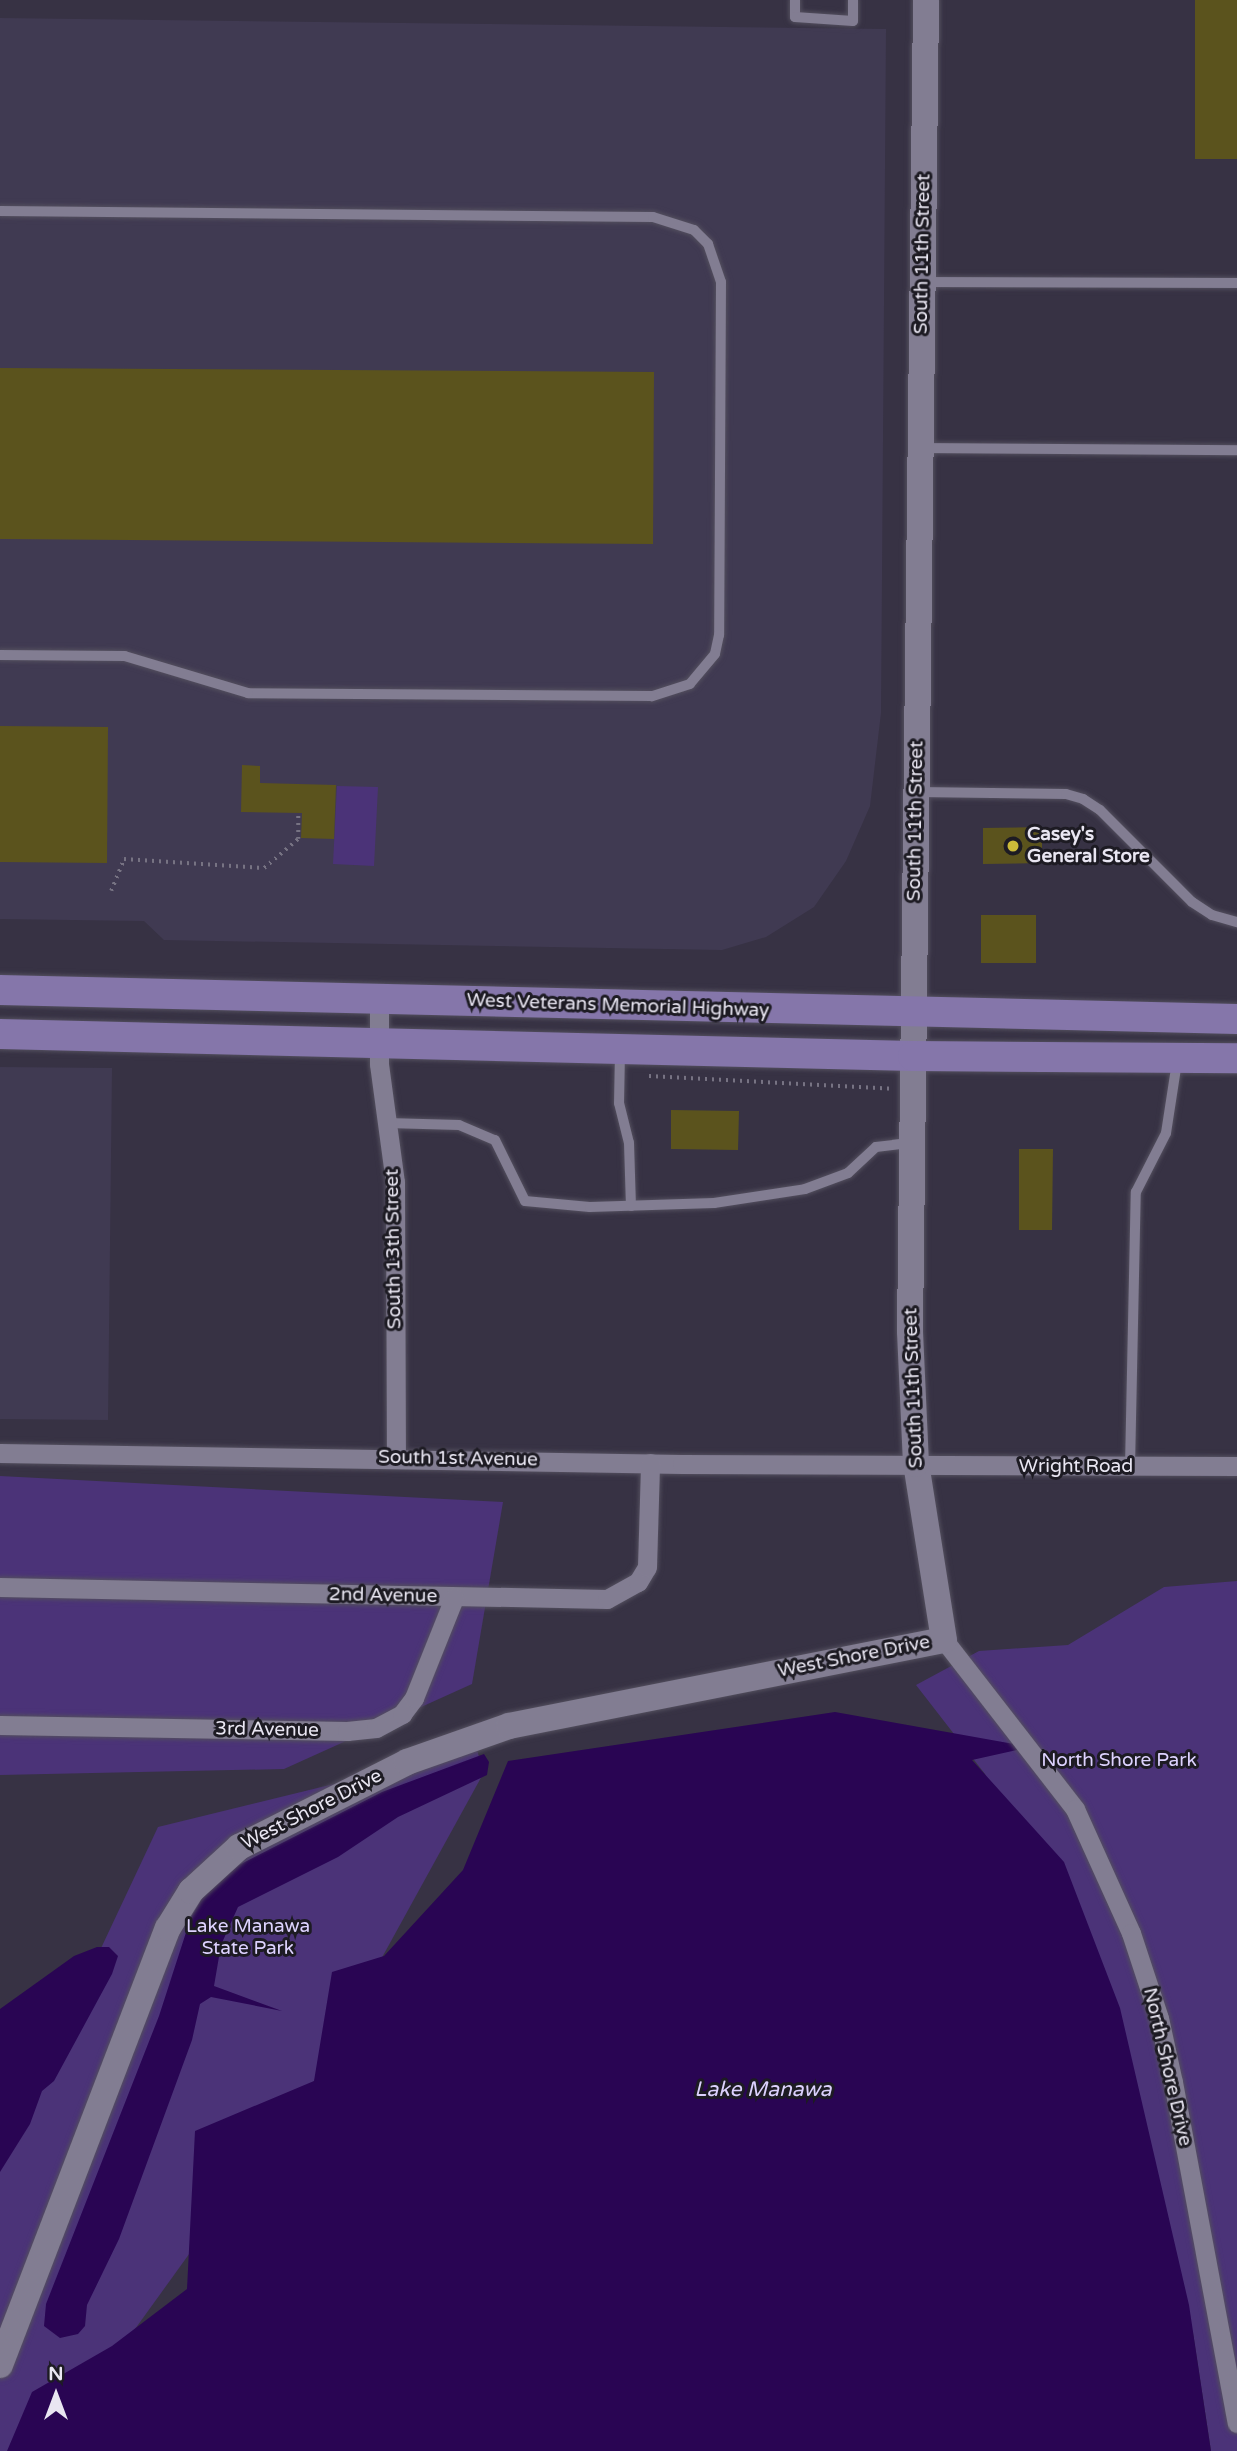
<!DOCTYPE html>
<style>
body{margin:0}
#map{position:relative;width:1237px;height:2451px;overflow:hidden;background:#373244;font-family:"Varela Round",sans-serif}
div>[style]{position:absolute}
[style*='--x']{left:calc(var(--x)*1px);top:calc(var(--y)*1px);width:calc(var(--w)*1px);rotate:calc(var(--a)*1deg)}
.built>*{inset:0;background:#403a52}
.green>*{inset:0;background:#4b3378}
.water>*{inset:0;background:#290553}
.building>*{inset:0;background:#5b531d}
.path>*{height:3.5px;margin-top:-1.75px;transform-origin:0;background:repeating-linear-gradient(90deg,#777383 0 2px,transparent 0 7px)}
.roads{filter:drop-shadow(0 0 2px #534f5e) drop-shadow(0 0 2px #534f5e)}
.lane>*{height:10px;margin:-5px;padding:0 5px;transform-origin:5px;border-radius:5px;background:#827d92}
.street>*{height:19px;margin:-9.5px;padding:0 9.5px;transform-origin:9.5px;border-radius:9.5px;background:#827d92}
.secondary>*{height:26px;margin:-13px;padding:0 13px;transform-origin:13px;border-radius:13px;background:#827d92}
.primary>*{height:30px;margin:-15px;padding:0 15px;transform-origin:15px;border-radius:15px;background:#8576aa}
.dots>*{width:19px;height:19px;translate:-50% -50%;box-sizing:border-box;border:4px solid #1d1b23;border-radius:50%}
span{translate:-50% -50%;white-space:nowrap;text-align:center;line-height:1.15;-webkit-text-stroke:6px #1d1b23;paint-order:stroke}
.street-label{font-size:19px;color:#e9e6f2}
.poi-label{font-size:19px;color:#e9e6f2;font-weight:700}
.left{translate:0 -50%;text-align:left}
.park-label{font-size:19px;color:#ddd2fe}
.water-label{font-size:21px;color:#dcd1fd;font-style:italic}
.north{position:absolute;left:21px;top:2360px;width:70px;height:70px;-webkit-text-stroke:5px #1d1b23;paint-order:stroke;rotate:0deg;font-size:19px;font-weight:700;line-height:28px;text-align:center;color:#e9e6f2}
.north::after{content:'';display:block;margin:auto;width:24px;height:32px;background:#e9e6f2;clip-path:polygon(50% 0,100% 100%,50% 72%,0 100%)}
</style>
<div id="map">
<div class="built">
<i style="clip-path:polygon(0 18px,886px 29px,881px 713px,870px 806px,846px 861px,814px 907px,766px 937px,722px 950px,164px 940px,144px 921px,0 919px)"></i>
<i style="clip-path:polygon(0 1067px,112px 1068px,108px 1420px,0 1419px)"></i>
</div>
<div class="green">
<i style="clip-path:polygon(337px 786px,378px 787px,374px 866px,333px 864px)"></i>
<i style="clip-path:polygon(0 1476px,503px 1502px,472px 1684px,284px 1769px,0 1775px)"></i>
<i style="clip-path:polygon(1237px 1581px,1237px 2451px,1211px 2451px,1193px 2333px,985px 1774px,916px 1685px,979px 1651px,1068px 1645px,1164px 1587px)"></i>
<i style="clip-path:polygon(477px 1749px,483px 1774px,314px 2081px,47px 2451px,0 2451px,0 2163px,158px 1827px)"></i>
</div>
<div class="water">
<i style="clip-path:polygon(835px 1712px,1030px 1747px,972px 1760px,1064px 1862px,1120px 2008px,1189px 2305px,1211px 2451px,7px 2451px,32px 2392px,112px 2346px,187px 2289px,195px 2131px,314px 2081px,332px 1972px,384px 1956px,463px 1870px,508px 1761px)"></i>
<i style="clip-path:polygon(484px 1754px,489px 1762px,487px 1775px,398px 1817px,338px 1857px,238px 1907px,221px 1945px,214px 1986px,282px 2011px,211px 1997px,200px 2004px,192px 2040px,119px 2239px,87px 2305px,85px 2326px,78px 2334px,60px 2338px,44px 2326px,46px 2304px,159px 2016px,191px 1917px,209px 1887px,239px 1865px,382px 1792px)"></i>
<i style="clip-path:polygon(97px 1947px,109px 1947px,118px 1956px,112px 1974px,54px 2081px,42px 2091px,30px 2124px,0 2172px,0 2009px,74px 1956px)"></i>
</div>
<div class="building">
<i style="clip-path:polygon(1195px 0,1237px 0,1237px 159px,1195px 159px)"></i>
<i style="clip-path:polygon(0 368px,654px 372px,653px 544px,0 539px)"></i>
<i style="clip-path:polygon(0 726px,108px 727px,107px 863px,0 862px)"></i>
<i style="clip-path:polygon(242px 765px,260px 766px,260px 783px,336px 785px,334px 839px,301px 838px,302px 813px,241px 812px)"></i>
<i style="clip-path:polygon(1042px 827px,1042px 863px,983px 864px,983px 828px)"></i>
<i style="clip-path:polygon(981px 915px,1036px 915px,1036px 963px,981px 963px)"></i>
<i style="clip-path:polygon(671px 1110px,739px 1111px,738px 1150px,671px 1149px)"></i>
<i style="clip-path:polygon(1019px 1149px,1053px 1149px,1052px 1230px,1019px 1230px)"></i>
</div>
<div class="path">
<i style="--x:111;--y:891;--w:35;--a:-68"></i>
<i style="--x:124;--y:859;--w:140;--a:3.7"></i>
<i style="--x:264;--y:868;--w:45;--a:-40.5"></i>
<i style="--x:298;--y:839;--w:26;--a:-90"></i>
<i style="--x:649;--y:1076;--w:244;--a:3"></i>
</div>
<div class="roads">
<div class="lane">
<i style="--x:795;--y:0;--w:17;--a:90"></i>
<i style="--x:795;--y:17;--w:58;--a:3.9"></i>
<i style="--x:853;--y:21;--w:21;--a:-90"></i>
<i style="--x:0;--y:211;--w:653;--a:0.53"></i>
<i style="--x:653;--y:217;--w:43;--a:17.6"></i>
<i style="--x:694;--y:230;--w:20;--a:45"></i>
<i style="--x:708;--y:244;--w:40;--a:71.1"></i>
<i style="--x:721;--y:282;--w:353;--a:90.3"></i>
<i style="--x:719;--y:635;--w:19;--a:102"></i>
<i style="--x:715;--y:654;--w:39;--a:130"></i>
<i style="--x:690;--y:684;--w:40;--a:162"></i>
<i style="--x:652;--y:696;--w:404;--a:-179.6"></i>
<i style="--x:248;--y:693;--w:128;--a:-163.3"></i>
<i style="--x:125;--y:656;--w:125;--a:-179.5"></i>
<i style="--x:923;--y:282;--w:314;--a:0.2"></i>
<i style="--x:922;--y:448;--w:315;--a:0.4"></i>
<i style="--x:918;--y:792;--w:148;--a:0.8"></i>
<i style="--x:1066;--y:794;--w:18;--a:16"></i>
<i style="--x:1083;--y:799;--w:20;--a:33"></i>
<i style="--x:1100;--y:810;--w:130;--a:45"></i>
<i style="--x:1192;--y:902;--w:24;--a:33"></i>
<i style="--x:1212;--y:915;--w:26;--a:16"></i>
<i style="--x:620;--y:1052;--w:51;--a:91.1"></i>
<i style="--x:619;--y:1103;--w:41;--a:76"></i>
<i style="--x:629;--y:1143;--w:63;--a:88.2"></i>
<i style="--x:387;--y:1123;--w:72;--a:1.6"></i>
<i style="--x:459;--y:1125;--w:39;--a:23"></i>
<i style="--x:495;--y:1140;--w:68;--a:63.8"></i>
<i style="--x:525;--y:1201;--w:65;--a:5.3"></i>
<i style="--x:590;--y:1207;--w:124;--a:-1.8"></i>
<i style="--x:714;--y:1203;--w:92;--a:-8.7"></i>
<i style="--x:805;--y:1189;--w:46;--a:-20.4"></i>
<i style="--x:848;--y:1173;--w:38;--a:-43"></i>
<i style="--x:876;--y:1147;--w:35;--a:-7"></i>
<i style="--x:1130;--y:1467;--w:275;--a:-88.8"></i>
<i style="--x:1136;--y:1192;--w:66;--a:-63"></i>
<i style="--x:1166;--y:1133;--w:72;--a:-81.2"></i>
</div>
<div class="street">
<i style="--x:379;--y:999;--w:65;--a:90"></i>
<i style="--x:379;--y:1064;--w:119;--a:82.3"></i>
<i style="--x:395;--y:1182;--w:276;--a:89.8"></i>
<i style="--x:0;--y:1453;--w:682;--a:0.92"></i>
<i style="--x:682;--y:1464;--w:555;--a:0.21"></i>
<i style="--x:0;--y:1587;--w:607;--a:1.13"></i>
<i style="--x:607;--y:1599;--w:35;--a:-29"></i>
<i style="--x:638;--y:1582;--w:17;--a:-59"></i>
<i style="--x:647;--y:1567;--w:104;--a:-88.3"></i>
<i style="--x:944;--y:1640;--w:214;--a:52.2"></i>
<i style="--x:1075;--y:1809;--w:136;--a:65.7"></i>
<i style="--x:1131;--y:1933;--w:89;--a:71.8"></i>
<i style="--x:1159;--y:2018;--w:66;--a:77.7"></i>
<i style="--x:1173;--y:2082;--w:347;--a:79.4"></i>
<i style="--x:0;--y:1725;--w:347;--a:1"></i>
<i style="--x:347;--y:1731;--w:29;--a:-6"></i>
<i style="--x:376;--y:1728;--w:30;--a:-28"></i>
<i style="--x:402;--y:1714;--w:20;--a:-53"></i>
<i style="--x:414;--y:1698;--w:108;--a:-68.2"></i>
</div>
<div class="secondary">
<i style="--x:0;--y:2365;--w:468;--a:-69"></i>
<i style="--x:168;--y:1928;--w:44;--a:-58.1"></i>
<i style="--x:191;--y:1891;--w:65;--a:-42.5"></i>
<i style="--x:239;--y:1847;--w:188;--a:-26.8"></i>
<i style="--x:407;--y:1762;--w:108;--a:-19.4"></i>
<i style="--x:509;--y:1726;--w:443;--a:-11.2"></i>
<i style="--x:944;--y:1640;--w:178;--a:-99"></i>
<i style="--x:916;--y:1464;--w:133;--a:-92.6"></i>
<i style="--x:910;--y:1331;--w:1331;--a:-89.31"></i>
</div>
<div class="primary">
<i style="--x:0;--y:990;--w:1237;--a:1.34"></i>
<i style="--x:0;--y:1034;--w:913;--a:1.38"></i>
<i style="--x:913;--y:1056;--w:324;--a:0.4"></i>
</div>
</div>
<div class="dots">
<i style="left:1013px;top:846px;background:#cbba39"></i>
</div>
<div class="street-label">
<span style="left:923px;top:254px;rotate:-89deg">South 11th Street</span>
<span style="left:916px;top:821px;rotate:-89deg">South 11th Street</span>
<span style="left:618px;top:1006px;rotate:2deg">West Veterans Memorial Highway</span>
<span style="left:394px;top:1249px;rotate:-91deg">South 13th Street</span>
<span style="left:914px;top:1388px;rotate:-92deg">South 11th Street</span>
<span style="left:458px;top:1459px;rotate:1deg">South 1st Avenue</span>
<span style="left:1076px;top:1467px">Wright Road</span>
<span style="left:383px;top:1596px;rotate:1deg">2nd Avenue</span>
<span style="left:854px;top:1657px;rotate:-11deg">West Shore Drive</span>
<span style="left:267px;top:1730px;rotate:1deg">3rd Avenue</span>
<span style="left:312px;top:1810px;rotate:-27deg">West Shore Drive</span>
<span style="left:1167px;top:2067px;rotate:77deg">North Shore Drive</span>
</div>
<div class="poi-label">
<span class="left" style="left:1027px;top:846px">Casey's<br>General Store</span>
</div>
<div class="park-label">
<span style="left:1119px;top:1761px">North Shore Park</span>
<span style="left:248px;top:1938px">Lake Manawa<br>State Park</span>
</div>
<div class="water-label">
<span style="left:763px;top:2090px">Lake Manawa</span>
</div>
<div class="north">N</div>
</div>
